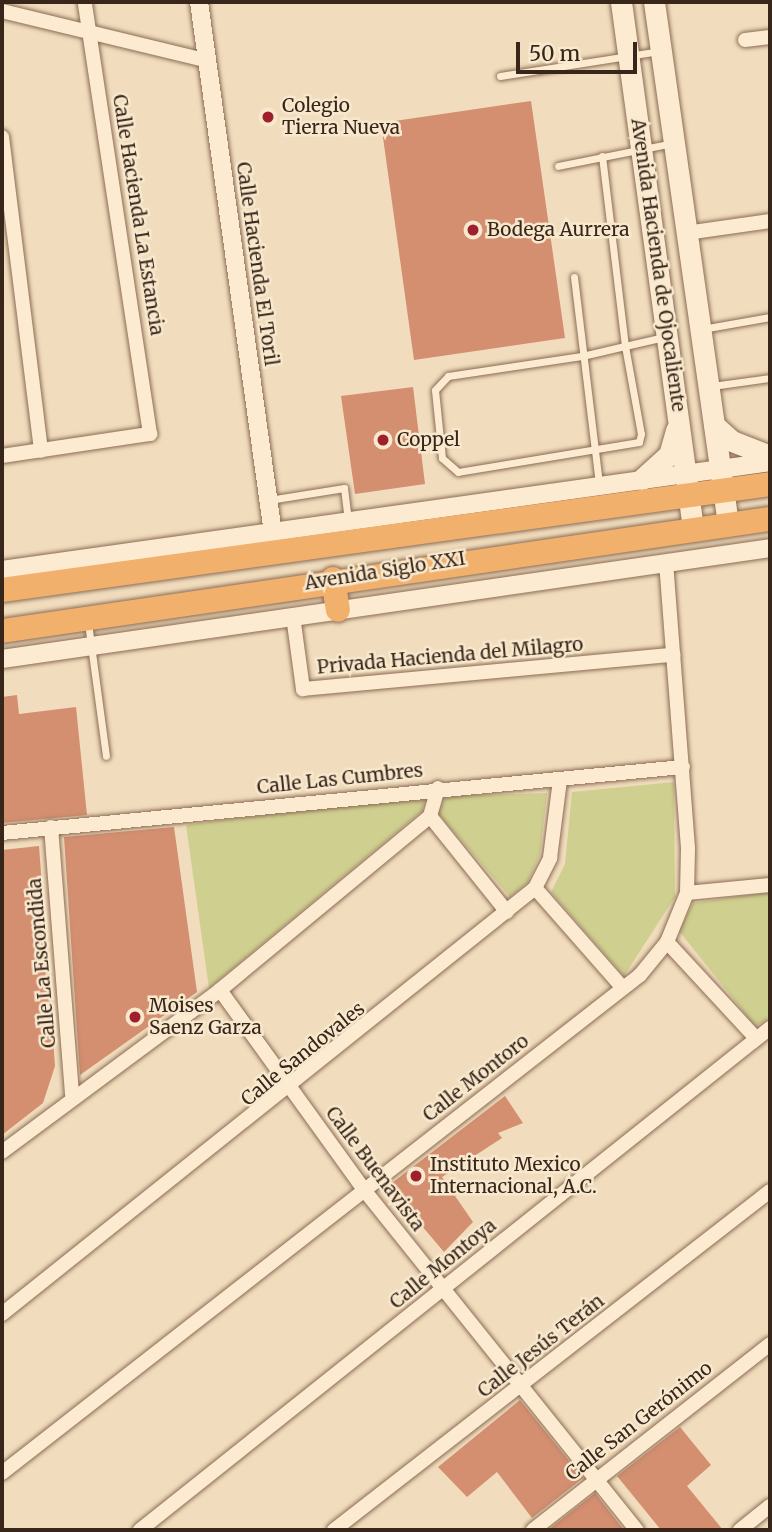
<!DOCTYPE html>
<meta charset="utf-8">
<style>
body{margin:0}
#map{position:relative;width:772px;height:1532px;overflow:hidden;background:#f1ddbd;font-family:Merriweather,serif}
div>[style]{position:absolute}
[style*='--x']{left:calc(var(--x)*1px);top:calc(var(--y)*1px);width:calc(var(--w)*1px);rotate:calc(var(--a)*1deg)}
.green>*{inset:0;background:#cfd090}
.building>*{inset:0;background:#d38f70}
.roads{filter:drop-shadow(0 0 2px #8b6c55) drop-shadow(0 0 2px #8b6c55)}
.service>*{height:7px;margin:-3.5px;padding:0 3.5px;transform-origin:3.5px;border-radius:3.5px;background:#fcebd1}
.minor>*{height:14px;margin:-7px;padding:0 7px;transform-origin:7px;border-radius:7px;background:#fcebd1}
.tertiary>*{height:18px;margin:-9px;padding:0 9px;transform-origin:9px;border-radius:9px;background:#fcebd1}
.secondary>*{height:21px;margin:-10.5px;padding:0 10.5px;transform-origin:10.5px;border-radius:10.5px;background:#fcebd1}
.trunk>*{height:24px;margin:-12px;padding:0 12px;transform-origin:12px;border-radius:12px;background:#f1b06b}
.dots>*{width:19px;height:19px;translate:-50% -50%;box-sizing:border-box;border:4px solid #f8e8cd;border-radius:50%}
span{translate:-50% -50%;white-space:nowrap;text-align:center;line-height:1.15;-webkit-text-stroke:5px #f8e8cd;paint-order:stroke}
.poi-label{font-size:19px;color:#39261b}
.left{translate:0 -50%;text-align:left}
.street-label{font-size:19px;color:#39261b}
.frame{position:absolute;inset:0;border:4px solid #39261b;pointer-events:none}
.scale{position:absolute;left:516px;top:42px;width:121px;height:32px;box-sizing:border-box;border:4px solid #39261b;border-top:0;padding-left:9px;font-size:21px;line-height:24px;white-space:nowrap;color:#39261b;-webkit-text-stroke:5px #f8e8cd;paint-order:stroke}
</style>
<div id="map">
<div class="green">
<i style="clip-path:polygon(674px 782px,675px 897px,624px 976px,551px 892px,565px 864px,572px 792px)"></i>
<i style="clip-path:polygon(547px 793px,540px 854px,528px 882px,510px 897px,438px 813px,446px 796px)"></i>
<i style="clip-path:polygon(426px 794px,422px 811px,209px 988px,186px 825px)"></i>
<i style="clip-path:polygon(770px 892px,770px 1018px,755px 1026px,679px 931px,693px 903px)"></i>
</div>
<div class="building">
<i style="clip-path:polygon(531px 101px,565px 338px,414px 360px,381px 123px)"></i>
<i style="clip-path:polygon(413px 387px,425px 484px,355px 494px,341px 396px)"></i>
<i style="clip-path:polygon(17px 695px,19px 714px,76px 707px,87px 815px,2px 823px,2px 697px)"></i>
<i style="clip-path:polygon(174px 827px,197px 992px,80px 1075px,64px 837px)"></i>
<i style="clip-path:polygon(39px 846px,55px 1066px,43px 1103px,2px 1135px,2px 850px)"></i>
<i style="clip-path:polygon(505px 1096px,523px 1123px,498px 1133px,502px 1138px,442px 1177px,473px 1222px,444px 1252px,388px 1186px)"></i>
<i style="clip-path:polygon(520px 1400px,583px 1478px,532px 1518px,497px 1472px,467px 1497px,438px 1467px)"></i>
<i style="clip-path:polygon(680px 1427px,711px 1465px,687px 1486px,723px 1530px,661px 1530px,617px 1476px)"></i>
<i style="clip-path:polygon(595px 1493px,624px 1530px,548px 1530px)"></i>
</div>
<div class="roads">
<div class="service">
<i style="--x:500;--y:76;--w:161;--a:-8.9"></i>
<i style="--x:602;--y:156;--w:191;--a:83.1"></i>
<i style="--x:625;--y:346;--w:89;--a:79.7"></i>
<i style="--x:641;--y:434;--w:8;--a:104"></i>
<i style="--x:639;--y:442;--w:183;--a:170.6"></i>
<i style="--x:458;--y:472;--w:21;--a:-139"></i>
<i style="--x:442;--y:458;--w:68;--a:-95.9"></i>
<i style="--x:435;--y:390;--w:19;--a:-47"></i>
<i style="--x:448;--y:376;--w:135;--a:-8.5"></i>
<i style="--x:582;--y:356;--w:44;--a:-13.1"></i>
<i style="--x:625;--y:346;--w:39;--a:-13"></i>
<i style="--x:558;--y:166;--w:117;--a:-11.3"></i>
<i style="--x:574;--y:277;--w:209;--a:83.1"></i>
<i style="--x:702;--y:329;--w:69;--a:-10"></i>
<i style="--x:712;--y:386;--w:59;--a:-7.9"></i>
<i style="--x:269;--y:500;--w:76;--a:-9.1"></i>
<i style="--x:344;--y:488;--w:33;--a:83"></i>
<i style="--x:88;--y:623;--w:134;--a:82.3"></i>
</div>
<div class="minor">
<i style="--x:2;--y:11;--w:212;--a:13.6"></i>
<i style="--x:745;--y:40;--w:25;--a:-7"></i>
<i style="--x:2;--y:137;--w:316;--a:82.9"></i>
<i style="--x:686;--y:233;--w:85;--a:-8.1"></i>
<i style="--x:2;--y:456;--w:150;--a:-8.5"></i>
<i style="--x:150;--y:434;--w:437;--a:-98.6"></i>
<i style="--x:293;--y:616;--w:74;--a:82.2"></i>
<i style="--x:303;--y:689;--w:372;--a:-5.3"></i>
<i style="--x:430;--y:816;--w:123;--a:51.3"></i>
<i style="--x:51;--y:827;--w:269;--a:85.5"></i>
<i style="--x:2;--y:833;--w:684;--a:-5.54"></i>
<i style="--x:535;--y:888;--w:132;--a:48.7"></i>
<i style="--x:687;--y:893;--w:83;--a:-5.5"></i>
<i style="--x:667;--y:942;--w:129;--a:47.2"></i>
<i style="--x:220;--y:990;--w:248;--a:54.2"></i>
<i style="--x:365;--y:1191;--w:435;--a:51.3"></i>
<i style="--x:2;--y:1152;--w:272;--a:-36.6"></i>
<i style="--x:220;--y:990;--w:273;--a:-39.6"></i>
<i style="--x:430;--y:816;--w:29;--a:-74"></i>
<i style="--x:2;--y:1314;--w:682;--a:-38.63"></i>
<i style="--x:535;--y:888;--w:34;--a:-63"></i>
<i style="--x:550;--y:858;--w:79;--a:-82.7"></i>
<i style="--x:2;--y:1473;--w:809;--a:-37.97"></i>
<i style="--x:640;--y:975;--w:43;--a:-50.7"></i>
<i style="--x:667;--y:942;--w:53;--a:-67.8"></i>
<i style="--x:687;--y:893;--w:45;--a:-88.7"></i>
<i style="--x:688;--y:848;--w:284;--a:-94.4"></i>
<i style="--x:140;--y:1530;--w:806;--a:-38.55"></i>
<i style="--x:334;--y:1530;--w:552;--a:-37.87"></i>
<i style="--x:533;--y:1530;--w:301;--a:-38.1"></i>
<i style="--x:740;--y:1530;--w:38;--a:-39"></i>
</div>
<div class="tertiary">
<i style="--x:199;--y:2;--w:536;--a:82.07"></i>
<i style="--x:2;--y:570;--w:776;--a:-8"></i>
<i style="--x:2;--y:659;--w:776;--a:-8.22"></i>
</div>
<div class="secondary">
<i style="--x:621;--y:2;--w:531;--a:82.21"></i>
<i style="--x:654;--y:2;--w:527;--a:81.93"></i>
<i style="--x:714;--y:425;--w:24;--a:42"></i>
<i style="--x:732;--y:441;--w:41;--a:21.5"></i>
<i style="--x:642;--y:479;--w:36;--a:-42"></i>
<i style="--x:669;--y:455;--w:26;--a:-74"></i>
</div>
<div class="trunk">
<i style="--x:333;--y:579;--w:31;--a:81"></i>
<i style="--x:2;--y:590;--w:775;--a:-7.86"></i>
<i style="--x:2;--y:631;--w:776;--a:-8.3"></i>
</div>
</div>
<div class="dots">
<i style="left:268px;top:117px;background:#9f202d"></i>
<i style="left:473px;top:230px;background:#9f202d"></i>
<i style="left:383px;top:440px;background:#9f202d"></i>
<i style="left:135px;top:1017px;background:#9f202d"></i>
<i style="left:416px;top:1176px;background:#9f202d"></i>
</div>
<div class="poi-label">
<span class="left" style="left:282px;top:117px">Colegio<br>Tierra Nueva</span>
<span class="left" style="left:487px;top:230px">Bodega Aurrera</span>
<span class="left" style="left:397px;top:440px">Coppel</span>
<span class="left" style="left:149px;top:1017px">Moises<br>Saenz Garza</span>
<span class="left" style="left:430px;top:1176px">Instituto Mexico<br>Internacional, A.C.</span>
</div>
<div class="street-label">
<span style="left:138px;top:215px;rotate:81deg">Calle Hacienda La Estancia</span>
<span style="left:257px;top:264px;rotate:82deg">Calle Hacienda El Toril</span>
<span style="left:658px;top:265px;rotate:82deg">Avenida Hacienda de Ojocaliente</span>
<span style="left:385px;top:571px;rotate:-9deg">Avenida Siglo XXI</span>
<span style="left:450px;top:656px;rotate:-5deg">Privada Hacienda del Milagro</span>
<span style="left:340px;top:779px;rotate:-6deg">Calle Las Cumbres</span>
<span style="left:42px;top:963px;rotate:-95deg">Calle La Escondida</span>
<span style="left:303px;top:1054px;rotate:-39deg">Calle Sandovales</span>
<span style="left:476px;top:1078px;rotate:-38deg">Calle Montoro</span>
<span style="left:375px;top:1169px;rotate:53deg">Calle Buenavista</span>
<span style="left:443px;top:1264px;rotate:-39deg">Calle Montoya</span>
<span style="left:541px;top:1346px;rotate:-38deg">Calle Jesús Terán</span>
<span style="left:639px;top:1421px;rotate:-38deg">Calle San Gerónimo</span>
</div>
<div class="frame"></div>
<div class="scale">50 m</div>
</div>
